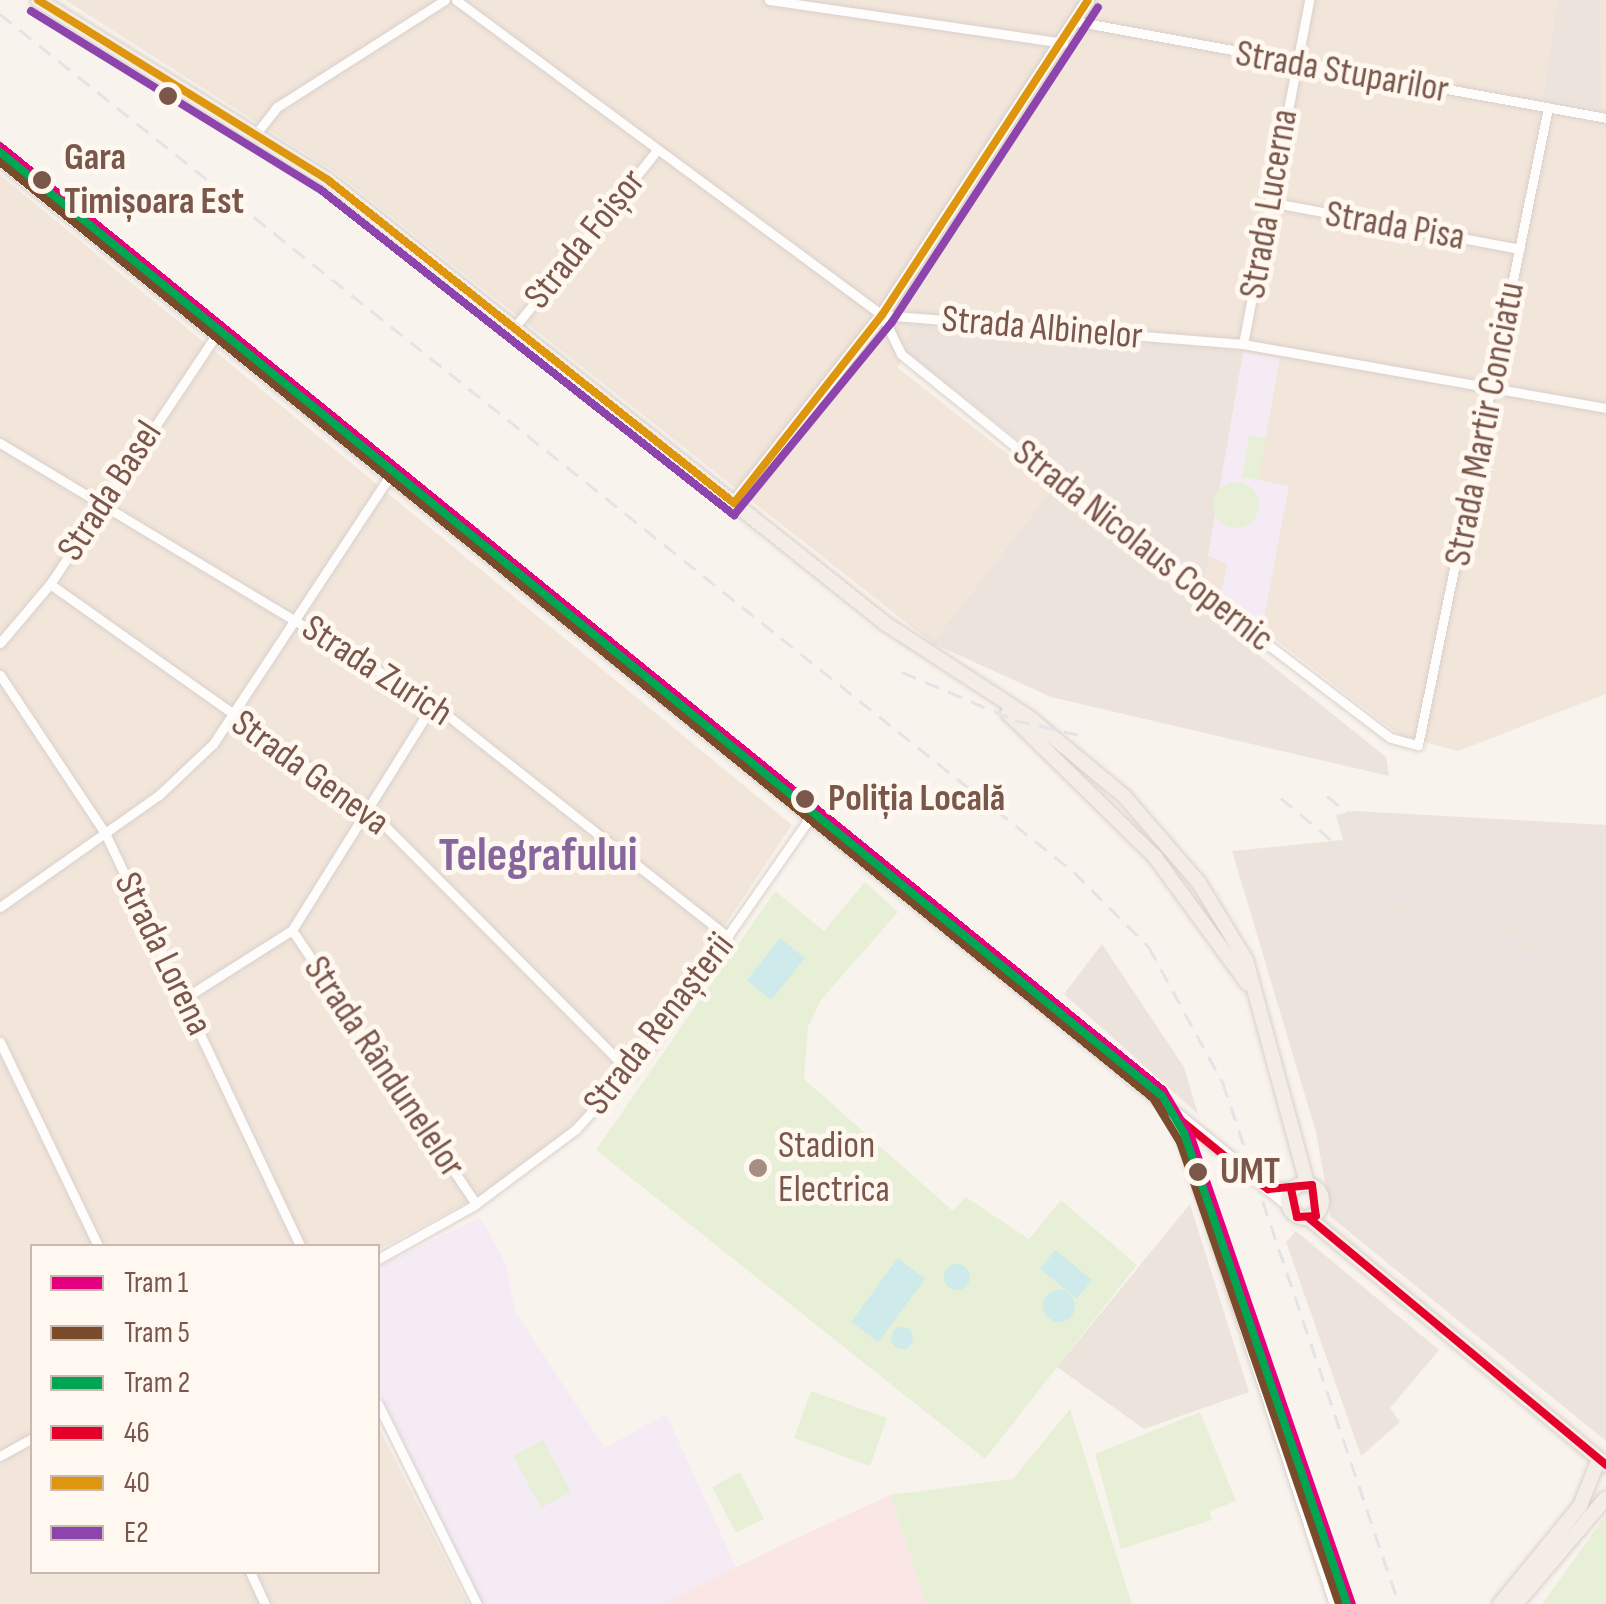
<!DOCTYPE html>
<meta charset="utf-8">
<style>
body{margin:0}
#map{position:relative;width:1606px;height:1604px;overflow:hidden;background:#f9f3ed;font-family:"Sofia Sans Condensed",sans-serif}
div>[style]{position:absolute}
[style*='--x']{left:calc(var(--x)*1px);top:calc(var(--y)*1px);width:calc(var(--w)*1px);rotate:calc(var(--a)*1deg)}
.residential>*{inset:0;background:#f2e5da}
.industrial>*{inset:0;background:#ece3dd}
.education>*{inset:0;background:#f5ebf4}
.medical>*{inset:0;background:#fbe6e6}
.green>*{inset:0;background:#e7f0d7}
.round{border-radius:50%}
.water>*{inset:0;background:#ceeaea}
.roads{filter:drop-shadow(0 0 2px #d8d0cb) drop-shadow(0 0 2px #d8d0cb)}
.street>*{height:9px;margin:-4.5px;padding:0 4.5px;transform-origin:4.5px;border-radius:4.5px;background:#fefdfc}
.secondary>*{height:12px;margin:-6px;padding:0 6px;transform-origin:6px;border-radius:6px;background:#fefdfc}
.primary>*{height:14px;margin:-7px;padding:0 7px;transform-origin:7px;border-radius:7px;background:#f3ede6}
.primary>.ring{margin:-7px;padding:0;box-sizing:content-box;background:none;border:14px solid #f3ede6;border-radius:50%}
.tram>*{height:2.5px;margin:-1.25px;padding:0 1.25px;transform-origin:1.25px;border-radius:1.25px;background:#e5e3e6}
.rail>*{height:2.5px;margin-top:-1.25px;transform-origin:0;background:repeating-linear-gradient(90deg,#e5e3e6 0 15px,transparent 0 25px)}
.bus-1>*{height:8px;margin:-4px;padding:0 4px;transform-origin:4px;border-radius:4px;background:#e4002b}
.bus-2>*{height:8px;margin:-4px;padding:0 4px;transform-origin:4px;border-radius:4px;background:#de960f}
.bus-3>*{height:8px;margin:-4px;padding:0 4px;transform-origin:4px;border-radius:4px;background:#8e44ad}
.tram-1>*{height:8px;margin:-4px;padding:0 4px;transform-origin:4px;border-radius:4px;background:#e5007d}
.tram-2>*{height:8px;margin:-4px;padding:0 4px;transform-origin:4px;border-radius:4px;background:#7a4b2a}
.tram-3>*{height:8px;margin:-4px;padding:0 4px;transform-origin:4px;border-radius:4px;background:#00a651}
.dots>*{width:28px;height:28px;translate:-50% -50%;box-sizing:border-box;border:5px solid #fff8f0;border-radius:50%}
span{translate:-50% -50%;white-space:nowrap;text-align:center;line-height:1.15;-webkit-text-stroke:10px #fff8f0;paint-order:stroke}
.street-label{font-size:38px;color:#7a574a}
.stop-label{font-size:38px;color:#7a574a;font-weight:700}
.left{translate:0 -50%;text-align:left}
.poi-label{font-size:38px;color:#7a574a}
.district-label{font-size:48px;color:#86669d;font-weight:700}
.legend{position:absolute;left:30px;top:1244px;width:350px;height:330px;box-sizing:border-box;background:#fff8f0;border:2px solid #cab8ae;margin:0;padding:12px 18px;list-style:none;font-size:30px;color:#7a574a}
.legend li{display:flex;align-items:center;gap:20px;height:50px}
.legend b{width:50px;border:2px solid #cab8ae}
</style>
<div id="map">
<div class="residential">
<i style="clip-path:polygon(65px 0,1606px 0,1606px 694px,1458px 751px,1401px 736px,1204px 585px,1208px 556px,913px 326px,898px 368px,1052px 489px,932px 643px,335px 172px)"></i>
<i style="clip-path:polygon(0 175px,792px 825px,626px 1073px,548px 1149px,484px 1193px,378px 1250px,32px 1246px,32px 1572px,378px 1572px,378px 1426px,468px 1604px,0 1604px)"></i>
</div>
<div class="industrial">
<i style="clip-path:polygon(1558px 0,1599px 0,1601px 108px,1543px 99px)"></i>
<i style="clip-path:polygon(912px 326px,1243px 352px,1204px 585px,903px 350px)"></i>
<i style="clip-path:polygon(1052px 489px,1386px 757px,1389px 776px,1051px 697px,932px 643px)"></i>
<i style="clip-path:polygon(1354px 811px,1606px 825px,1606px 1441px,1331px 1217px,1316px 1132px,1232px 851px,1343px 840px,1336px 815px)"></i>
<i style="clip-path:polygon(1102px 944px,1184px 1067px,1198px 1114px,1064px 994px)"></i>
<i style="clip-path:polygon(1190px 1204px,1249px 1392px,1144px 1429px,1057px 1367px)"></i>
<i style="clip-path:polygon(1296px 1231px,1439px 1350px,1390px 1408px,1400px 1422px,1361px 1456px,1286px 1242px)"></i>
</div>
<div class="education">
<i style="clip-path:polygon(1243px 352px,1280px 358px,1258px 480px,1289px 486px,1262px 629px,1220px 598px,1227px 564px,1208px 556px)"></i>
<i style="clip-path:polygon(480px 1217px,506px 1264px,515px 1312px,605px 1448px,666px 1414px,736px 1567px,661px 1604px,482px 1604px,378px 1391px,378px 1267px)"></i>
</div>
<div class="medical">
<i style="clip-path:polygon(890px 1495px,926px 1604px,661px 1604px,773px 1549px)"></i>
</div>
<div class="green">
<i style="clip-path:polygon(1249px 435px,1266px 438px,1258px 480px,1242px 477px)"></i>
<i class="round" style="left:1213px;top:482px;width:46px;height:46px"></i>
<i style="clip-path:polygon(865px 882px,898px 912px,821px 1000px,808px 1027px,804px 1079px,953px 1211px,966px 1197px,1029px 1239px,1061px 1200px,1137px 1265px,985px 1459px,596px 1150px,775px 891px,824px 931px)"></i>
<i style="clip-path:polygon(811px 1391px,887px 1418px,870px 1466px,794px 1438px)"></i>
<i style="clip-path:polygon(1070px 1409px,1132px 1604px,926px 1604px,890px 1495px,1013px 1479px)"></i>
<i style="clip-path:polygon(1200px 1412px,1236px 1501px,1210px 1511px,1212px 1520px,1121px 1549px,1095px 1454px)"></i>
<i style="clip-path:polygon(543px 1440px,571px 1492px,541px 1508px,513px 1456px)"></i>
<i style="clip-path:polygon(740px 1472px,764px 1519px,736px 1533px,712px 1487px)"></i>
<i style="clip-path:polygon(1606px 1515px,1606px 1604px,1542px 1604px)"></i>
</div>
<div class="water">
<i style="clip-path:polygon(780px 938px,805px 958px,771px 1000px,747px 980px)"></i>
<i style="clip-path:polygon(1055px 1250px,1092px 1280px,1077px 1299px,1040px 1269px)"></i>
<i style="clip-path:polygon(898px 1258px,925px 1279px,878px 1342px,851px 1322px)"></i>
<i class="round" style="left:944px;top:1264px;width:26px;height:26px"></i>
<i class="round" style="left:1043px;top:1290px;width:32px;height:32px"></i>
<i class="round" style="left:891px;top:1327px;width:22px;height:22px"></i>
</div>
<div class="roads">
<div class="street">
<i style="--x:456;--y:0;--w:530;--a:36.48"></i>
<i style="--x:882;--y:315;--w:362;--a:4.6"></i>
<i style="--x:1243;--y:344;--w:369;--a:10"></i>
<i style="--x:769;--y:0;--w:297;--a:8.3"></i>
<i style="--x:1079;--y:22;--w:536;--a:10.32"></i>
<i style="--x:255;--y:135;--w:36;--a:-52"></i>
<i style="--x:277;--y:107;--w:199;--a:-32.5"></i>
<i style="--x:1269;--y:202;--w:255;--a:10.6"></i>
<i style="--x:882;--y:315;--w:43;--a:64"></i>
<i style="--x:901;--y:354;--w:292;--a:39"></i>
<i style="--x:1128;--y:538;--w:330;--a:37.3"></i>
<i style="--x:1391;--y:738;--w:28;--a:15"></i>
<i style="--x:1418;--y:745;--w:650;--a:-78.47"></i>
<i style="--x:514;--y:328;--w:228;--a:-51.2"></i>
<i style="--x:1243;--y:344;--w:350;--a:-79.1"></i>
<i style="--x:0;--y:443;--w:506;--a:31.08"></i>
<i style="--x:433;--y:704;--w:376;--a:38.3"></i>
<i style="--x:50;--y:584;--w:390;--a:35.3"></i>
<i style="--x:368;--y:809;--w:373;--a:45.1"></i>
<i style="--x:0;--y:643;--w:77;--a:-49.7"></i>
<i style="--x:50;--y:584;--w:299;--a:-56.3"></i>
<i style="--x:0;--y:675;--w:190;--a:56.4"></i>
<i style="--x:105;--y:833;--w:457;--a:64.7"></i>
<i style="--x:0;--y:907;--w:194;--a:-35.2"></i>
<i style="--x:159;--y:795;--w:74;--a:-43.4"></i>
<i style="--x:213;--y:744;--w:320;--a:-56.6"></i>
<i style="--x:292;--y:930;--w:330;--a:56.1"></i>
<i style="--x:185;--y:998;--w:127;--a:-32.4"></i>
<i style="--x:292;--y:930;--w:266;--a:-58"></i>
<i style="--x:0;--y:1042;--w:226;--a:64.3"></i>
<i style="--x:1174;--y:1116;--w:514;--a:71.85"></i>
<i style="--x:378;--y:1259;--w:109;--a:-29.2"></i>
<i style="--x:473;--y:1206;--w:129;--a:-36.8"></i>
<i style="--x:576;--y:1129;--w:107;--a:-47.7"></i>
<i style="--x:648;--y:1050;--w:279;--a:-55.1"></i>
<i style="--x:378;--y:1404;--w:223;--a:63.7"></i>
<i style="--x:0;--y:1456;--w:37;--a:-29"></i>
<i style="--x:250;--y:1572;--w:35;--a:65"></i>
</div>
<div class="secondary">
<i style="--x:0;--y:160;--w:1662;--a:39.04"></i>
<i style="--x:734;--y:503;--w:239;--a:-51.8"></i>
<i style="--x:882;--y:315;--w:376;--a:-56.8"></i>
<i style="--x:1268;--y:1189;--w:23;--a:0"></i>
</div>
<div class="primary">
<i style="--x:38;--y:0;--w:341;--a:31.8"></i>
<i style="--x:328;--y:180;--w:713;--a:38.51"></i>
<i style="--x:886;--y:624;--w:172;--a:33.1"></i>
<i style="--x:1030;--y:718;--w:122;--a:39.7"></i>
<i style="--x:1124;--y:796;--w:115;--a:49.2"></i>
<i style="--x:1199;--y:883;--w:90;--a:58.6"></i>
<i style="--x:1246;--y:960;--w:231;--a:74.7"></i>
<i style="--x:1008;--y:713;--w:206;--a:44.4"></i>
<i style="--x:1155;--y:857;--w:157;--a:53.8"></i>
<i class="ring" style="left:1288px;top:1184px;width:20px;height:20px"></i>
<i style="--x:1310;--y:1219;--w:385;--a:39.7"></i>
<i style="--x:1500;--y:1604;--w:127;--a:-50.8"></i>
<i style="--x:1580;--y:1506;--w:51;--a:-68"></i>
<i style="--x:1516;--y:1604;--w:139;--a:-49.7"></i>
</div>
</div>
<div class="tram">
<i style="--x:0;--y:146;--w:7;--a:34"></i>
</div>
<div class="rail">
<i style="--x:0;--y:14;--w:1375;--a:38.62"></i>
<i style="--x:1074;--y:872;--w:106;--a:45"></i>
<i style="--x:1149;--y:947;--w:155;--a:61.4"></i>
<i style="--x:1223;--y:1083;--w:550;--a:71.33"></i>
<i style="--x:902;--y:672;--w:123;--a:23"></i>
<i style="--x:1015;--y:720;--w:66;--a:13.2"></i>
<i style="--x:1327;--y:796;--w:283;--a:38.4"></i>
<i style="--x:1281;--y:798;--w:202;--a:39.8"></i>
</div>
<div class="bus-1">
<i style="--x:0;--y:160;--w:1602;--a:39.12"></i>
<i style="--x:1243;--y:1171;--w:31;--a:36"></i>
<i style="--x:1268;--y:1189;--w:44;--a:-5.2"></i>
<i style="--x:1312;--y:1185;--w:31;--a:83"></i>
<i style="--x:1316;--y:1216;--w:19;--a:177"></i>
<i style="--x:1297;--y:1217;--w:29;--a:-102"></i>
<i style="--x:1310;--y:1219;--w:385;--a:39.7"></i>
</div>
<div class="bus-2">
<i style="--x:38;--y:0;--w:341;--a:31.8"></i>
<i style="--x:328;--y:180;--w:519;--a:38.5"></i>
<i style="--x:734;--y:503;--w:239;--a:-51.8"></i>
<i style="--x:882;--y:315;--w:376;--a:-56.8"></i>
</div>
<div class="bus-3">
<i style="--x:31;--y:11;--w:341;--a:31.7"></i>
<i style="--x:321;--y:190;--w:526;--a:38.2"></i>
<i style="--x:734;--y:515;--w:249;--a:-50.7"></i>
<i style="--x:892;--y:322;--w:376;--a:-56.8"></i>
</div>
<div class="tram-1">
<i style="--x:0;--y:146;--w:1498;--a:39.07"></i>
<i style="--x:1163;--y:1090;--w:55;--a:59.2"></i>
<i style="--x:1191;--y:1137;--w:494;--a:71"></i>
</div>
<div class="tram-2">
<i style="--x:0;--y:162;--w:1485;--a:39.07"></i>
<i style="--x:1153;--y:1098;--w:52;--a:58.5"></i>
<i style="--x:1180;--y:1142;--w:489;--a:71"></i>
</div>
<div class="tram-3">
<i style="--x:0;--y:152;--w:1497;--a:39.09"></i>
<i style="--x:1162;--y:1096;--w:43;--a:59.3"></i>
<i style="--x:1184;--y:1133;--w:498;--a:70.9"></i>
</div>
<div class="dots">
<i style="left:168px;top:96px;background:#7a574a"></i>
<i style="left:42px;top:180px;background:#7a574a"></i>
<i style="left:805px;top:799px;background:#7a574a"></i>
<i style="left:758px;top:1168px;background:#a68e83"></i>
<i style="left:1198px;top:1172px;background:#7a574a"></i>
</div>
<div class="street-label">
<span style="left:1342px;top:72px;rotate:10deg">Strada Stuparilor</span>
<span style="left:1269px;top:204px;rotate:-80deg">Strada Lucerna</span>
<span style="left:1395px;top:226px;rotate:10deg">Strada Pisa</span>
<span style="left:585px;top:239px;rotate:-51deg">Strada Foișor</span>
<span style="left:1042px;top:328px;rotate:5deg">Strada Albinelor</span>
<span style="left:1485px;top:424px;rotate:-79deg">Strada Martir Conciatu</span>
<span style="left:110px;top:491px;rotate:-57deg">Strada Basel</span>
<span style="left:1143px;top:546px;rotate:38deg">Strada Nicolaus Copernic</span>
<span style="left:377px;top:671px;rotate:33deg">Strada Zurich</span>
<span style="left:310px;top:773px;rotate:36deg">Strada Geneva</span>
<span style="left:163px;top:954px;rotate:64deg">Strada Lorena</span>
<span style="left:659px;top:1024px;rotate:-52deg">Strada Renașterii</span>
<span style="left:384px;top:1067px;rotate:56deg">Strada Rândunelelor</span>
</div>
<div class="stop-label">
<span class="left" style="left:64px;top:180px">Gara<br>Timișoara Est</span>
<span class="left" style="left:828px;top:799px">Poliția Locală</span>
<span class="left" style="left:1220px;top:1172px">UMT</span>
</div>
<div class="poi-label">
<span class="left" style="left:778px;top:1168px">Stadion<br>Electrica</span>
</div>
<div class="district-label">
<span style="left:538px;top:856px">Telegrafului</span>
</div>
<ul class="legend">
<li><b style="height:12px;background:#e5007d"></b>Tram 1</li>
<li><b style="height:12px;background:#7a4b2a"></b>Tram 5</li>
<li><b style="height:12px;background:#00a651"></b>Tram 2</li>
<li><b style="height:12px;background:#e4002b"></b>46</li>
<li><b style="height:12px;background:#de960f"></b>40</li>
<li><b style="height:12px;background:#8e44ad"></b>E2</li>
</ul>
</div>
